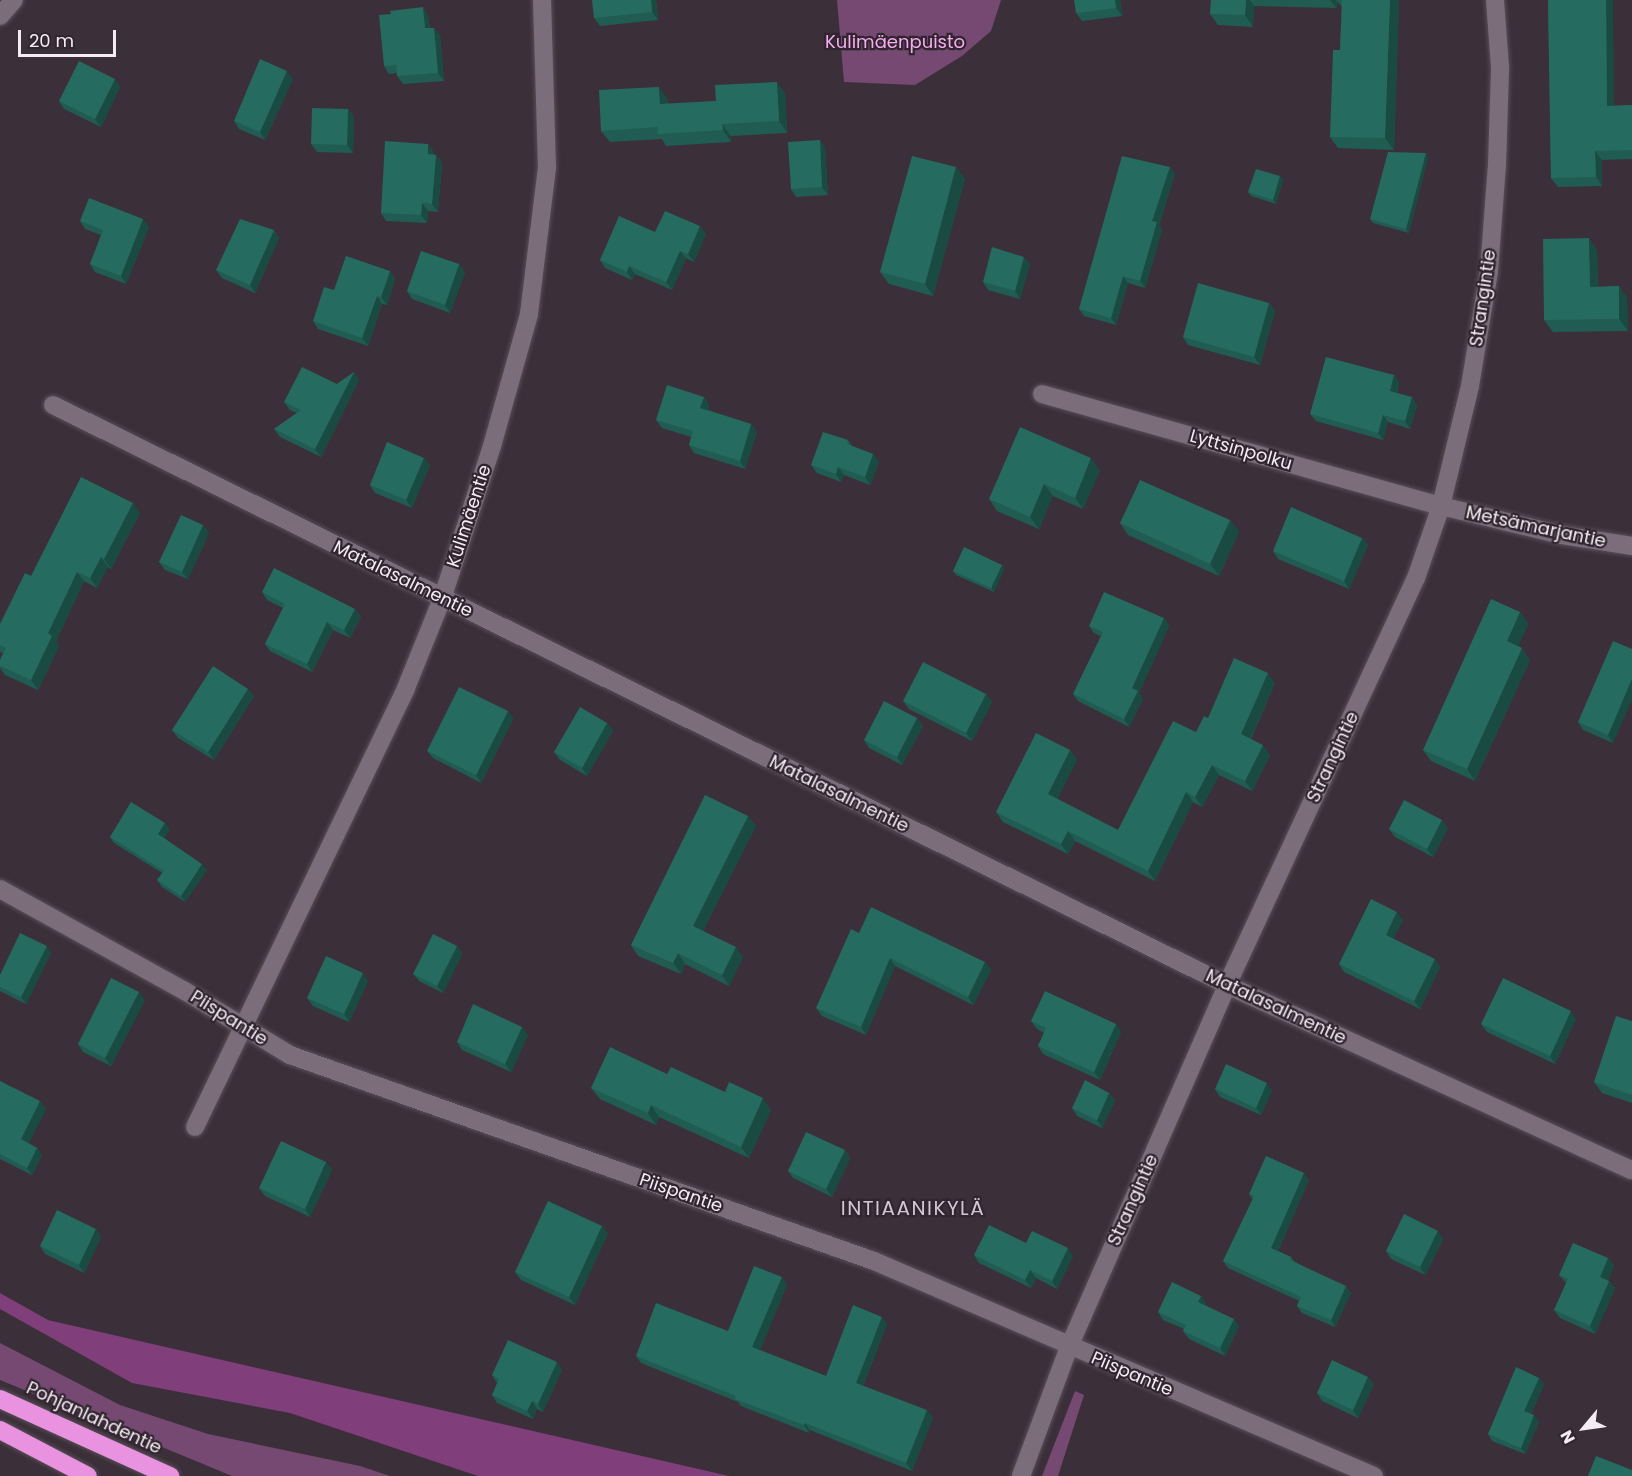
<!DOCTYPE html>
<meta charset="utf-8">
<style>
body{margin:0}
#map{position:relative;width:1632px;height:1476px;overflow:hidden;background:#3b2f39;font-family:Poppins,sans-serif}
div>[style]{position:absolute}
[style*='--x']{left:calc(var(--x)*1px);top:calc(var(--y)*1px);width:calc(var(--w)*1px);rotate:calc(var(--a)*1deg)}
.green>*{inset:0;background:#754971}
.forest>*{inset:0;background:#803e7a}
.roads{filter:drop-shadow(0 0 2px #594e57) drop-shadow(0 0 2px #594e57)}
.street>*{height:18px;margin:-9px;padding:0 9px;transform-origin:9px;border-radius:9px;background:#7c6d7a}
.secondary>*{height:18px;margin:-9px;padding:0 9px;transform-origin:9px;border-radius:9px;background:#7c6d7a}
.highway>*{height:18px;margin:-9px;padding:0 9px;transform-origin:9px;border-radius:9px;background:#e993e0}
.wall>*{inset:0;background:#205c52}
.shaded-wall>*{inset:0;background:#1a4b42}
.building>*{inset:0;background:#256b5f}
span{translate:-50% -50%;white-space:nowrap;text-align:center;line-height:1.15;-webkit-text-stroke:4.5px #31252f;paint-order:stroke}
.park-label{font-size:18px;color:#f6acee}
.street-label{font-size:18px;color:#f5ecf3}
.neighbourhood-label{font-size:20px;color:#d4c5d2;letter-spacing:1.5px}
.north{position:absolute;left:1554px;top:1398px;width:60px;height:60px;-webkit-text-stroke:4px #31252f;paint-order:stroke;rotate:241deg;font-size:16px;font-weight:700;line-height:24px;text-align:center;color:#f5ecf3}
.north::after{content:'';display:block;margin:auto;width:21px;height:27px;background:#f5ecf3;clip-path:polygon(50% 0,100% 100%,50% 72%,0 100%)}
.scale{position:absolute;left:18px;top:30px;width:98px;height:27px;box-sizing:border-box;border:3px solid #f5ecf3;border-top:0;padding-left:8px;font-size:18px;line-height:21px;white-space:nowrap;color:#f5ecf3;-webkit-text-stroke:4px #31252f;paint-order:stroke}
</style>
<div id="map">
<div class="green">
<i style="clip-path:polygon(837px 0,1001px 0,991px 31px,962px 56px,915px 85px,844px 82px)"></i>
<i style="clip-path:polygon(0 1343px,120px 1405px,208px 1434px,360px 1466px,390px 1476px,232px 1476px,0 1380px)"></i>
<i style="clip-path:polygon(1075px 1391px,1084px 1395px,1058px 1476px,1042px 1476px)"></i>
</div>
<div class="forest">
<i style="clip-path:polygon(0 1293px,48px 1320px,729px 1476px,478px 1476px,290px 1413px,132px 1383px,0 1309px)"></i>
</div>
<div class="roads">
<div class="street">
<i style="--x:0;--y:16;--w:21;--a:-49"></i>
<i style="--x:1042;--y:394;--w:414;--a:15.7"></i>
<i style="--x:1441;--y:506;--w:124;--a:13.5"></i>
<i style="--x:1562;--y:535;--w:71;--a:8.9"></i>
<i style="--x:53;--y:405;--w:1309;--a:26.29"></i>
<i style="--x:1227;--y:985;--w:445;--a:24.6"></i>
<i style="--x:0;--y:889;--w:211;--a:28.9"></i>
<i style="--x:185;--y:991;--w:123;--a:31.4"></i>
<i style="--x:290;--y:1055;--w:619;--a:19.43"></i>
<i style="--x:874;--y:1261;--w:544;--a:23.27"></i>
<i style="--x:195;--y:1127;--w:487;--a:-64.3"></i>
<i style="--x:406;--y:688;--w:96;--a:-68"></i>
<i style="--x:442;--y:599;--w:161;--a:-71.9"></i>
<i style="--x:492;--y:446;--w:137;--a:-74.3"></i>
<i style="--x:529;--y:314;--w:147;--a:-83"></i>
<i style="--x:547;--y:168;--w:168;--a:-91.7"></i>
</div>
<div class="secondary">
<i style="--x:1021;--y:1476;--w:138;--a:-69.6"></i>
<i style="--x:1069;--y:1347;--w:395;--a:-66.4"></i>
<i style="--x:1227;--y:985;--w:449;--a:-65.1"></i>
<i style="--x:1416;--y:578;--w:76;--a:-70.9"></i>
<i style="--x:1441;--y:506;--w:123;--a:-76.4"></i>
<i style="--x:1470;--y:386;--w:117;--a:-80.6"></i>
<i style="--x:1489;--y:271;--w:106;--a:-85.7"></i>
<i style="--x:1497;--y:165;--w:98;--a:-88.2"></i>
<i style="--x:1500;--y:67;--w:67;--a:-94.3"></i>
</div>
<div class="highway">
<i style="--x:0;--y:1399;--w:187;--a:24.4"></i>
<i style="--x:0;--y:1430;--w:99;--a:27.6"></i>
</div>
</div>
<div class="wall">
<i style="clip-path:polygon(656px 0,658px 20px,600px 26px,594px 18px)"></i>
<i style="clip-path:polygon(1120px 0,1122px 16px,1082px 21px,1076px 13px)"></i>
<i style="clip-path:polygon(1211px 0,1399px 0,1394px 150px,1338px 148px,1330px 137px,1340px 50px,1342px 7px,1338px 2px,1336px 8px,1254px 6px,1253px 27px,1218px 25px,1210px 14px)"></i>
<i style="clip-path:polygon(1548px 0,1613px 0,1613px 106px,1632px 105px,1632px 159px,1602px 160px,1602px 186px,1558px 187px,1551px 178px)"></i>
<i style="clip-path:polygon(428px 15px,430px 28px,440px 35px,444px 81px,403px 84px,397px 76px,397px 73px,389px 74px,384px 66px)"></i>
<i style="clip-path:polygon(115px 79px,120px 87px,101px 127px,64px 109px,59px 101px)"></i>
<i style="clip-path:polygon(293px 79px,265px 140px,239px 129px,234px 121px)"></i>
<i style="clip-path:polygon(785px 93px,787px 133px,731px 136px,731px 142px,666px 146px,662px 139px,610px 142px,601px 131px,667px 98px,668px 104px,716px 101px)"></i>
<i style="clip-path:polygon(348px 109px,354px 117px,353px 153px,317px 152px,311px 144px)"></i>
<i style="clip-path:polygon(820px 140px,825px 148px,828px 195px,796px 197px,791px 189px)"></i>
<i style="clip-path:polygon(434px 152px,434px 155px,436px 155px,442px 163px,438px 212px,428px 211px,427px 223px,386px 221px,381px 213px)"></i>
<i style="clip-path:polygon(1428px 157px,1409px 233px,1373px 223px,1370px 219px)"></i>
<i style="clip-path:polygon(1175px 174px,1159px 225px,1162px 230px,1145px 288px,1128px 283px,1116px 325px,1084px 316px,1079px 309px)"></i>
<i style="clip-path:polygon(965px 179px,933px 296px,889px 284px,880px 272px)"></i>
<i style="clip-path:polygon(1283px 180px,1276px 204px,1251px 196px,1248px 192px)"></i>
<i style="clip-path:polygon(80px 221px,149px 227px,126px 284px,95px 272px,90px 264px,101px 235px,85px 229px)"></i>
<i style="clip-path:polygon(274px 230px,279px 238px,255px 293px,222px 278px,216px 270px)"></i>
<i style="clip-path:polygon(655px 232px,706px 234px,694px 262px,686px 258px,672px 290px,635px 274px,632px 280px,605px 268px,600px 260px)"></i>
<i style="clip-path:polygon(1597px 250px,1598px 287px,1619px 286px,1627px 298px,1628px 331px,1553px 332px,1544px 320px)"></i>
<i style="clip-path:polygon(459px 264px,465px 272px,450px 313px,412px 299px,407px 291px)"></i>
<i style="clip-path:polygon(1030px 264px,1020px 299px,988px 290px,983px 282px)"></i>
<i style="clip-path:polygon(390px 271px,395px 279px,387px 305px,382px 304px,368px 346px,318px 329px,313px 321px,334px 290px)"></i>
<i style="clip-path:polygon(1269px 303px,1275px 311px,1260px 365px,1188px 345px,1183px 337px)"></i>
<i style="clip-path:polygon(354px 372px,359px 380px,321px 457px,280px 437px,274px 429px,297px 413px,290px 410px,284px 402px,337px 384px)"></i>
<i style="clip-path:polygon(1394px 375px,1399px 383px,1397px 393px,1417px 405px,1410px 429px,1388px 422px,1383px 440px,1316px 421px,1310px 414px)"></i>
<i style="clip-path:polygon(704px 397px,709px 405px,708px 410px,751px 424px,757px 432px,745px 469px,694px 453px,689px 445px,691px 437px,662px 428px,656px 420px)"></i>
<i style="clip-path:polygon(848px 440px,852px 446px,873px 454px,879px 462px,870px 485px,844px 475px,841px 482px,817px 473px,811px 465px)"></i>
<i style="clip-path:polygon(430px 465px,412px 508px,375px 493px,370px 485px)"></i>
<i style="clip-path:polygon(1100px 470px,1083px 509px,1053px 496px,1039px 529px,997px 511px,989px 499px)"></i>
<i style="clip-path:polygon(140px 513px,111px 569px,108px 567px,97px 588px,84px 581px,56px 641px,59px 646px,38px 690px,5px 675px,0 668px,0 660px,3px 653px,0 652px,0 624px,31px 576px)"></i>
<i style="clip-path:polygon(1230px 520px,1239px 532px,1219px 576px,1128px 535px,1120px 523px)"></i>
<i style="clip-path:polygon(203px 525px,209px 533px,188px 579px,165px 570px,159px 562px)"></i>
<i style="clip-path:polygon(1362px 538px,1368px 545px,1349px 589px,1278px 559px,1273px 551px)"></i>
<i style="clip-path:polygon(1002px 565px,1004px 569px,994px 592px,956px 575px,953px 571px)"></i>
<i style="clip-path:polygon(262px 592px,361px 616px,350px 638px,333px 630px,312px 672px,270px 651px,265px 644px,283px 608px,267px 600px)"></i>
<i style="clip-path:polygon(1520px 612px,1528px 624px,1518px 646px,1530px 660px,1475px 781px,1431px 761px,1423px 750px)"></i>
<i style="clip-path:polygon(1164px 618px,1169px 626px,1139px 693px,1143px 699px,1129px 727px,1078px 701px,1073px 694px,1101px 636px,1094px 633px,1089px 626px)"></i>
<i style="clip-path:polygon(1632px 649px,1613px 743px,1583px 730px,1578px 722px)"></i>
<i style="clip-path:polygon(1275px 683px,1251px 739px,1270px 755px,1252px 791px,1219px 775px,1202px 807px,1193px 802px,1155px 881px,1075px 841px,1068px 854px,1003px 822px,996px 812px,1070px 750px,1077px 760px,1057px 799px,1118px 830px,1196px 732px)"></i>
<i style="clip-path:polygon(986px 694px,992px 702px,972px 741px,909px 709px,903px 701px)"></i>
<i style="clip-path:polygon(254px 696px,214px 760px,178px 738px,172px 730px)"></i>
<i style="clip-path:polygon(508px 711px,513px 719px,481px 783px,433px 758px,427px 751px)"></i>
<i style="clip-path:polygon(917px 718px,923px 726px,902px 765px,869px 748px,864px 740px)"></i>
<i style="clip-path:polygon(607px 723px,613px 731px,587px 776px,560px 760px,554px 752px)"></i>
<i style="clip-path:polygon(748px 816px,756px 826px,703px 931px,743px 957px,729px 986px,685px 964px,681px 974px,638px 956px,631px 945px)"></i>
<i style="clip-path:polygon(1448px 828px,1433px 857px,1395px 837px,1389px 829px)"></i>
<i style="clip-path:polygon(170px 829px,164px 838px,207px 870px,185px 902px,162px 887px,157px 880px,162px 873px,114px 843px,110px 837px)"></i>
<i style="clip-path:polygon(1403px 920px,1393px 939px,1440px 967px,1420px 1009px,1344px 972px,1339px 964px)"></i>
<i style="clip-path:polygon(859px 933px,985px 962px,991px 970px,973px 1005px,895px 966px,866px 1035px,822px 1016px,816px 1008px)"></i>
<i style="clip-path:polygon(457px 946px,462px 954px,443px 993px,419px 981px,413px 974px)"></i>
<i style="clip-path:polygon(51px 953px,26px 1004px,0 991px,0 975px)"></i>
<i style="clip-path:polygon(368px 981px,349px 1022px,313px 1006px,307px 998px)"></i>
<i style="clip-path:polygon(145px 1000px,111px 1066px,83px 1052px,78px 1044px)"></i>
<i style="clip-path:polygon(1576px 1019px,1555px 1064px,1487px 1032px,1481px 1024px)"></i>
<i style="clip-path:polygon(1031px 1021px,1116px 1024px,1121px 1032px,1100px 1080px,1043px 1054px,1038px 1046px,1044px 1033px,1037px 1029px)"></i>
<i style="clip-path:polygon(1632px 1021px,1632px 1103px,1602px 1093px,1594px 1082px)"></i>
<i style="clip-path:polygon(522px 1027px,528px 1035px,511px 1072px,462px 1050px,457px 1042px)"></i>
<i style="clip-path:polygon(667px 1074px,725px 1092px,771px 1110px,749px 1158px,659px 1117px,656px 1125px,600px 1099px,591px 1088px)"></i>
<i style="clip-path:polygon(0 1081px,46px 1109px,28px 1143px,37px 1148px,42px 1155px,32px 1175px,0 1159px)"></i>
<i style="clip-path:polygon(1215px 1089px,1272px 1091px,1261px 1115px,1220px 1097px)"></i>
<i style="clip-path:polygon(1109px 1093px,1115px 1101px,1102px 1128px,1077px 1116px,1072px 1108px)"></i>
<i style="clip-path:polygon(845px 1150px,850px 1158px,832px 1197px,793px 1178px,788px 1171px)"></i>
<i style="clip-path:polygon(326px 1162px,332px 1170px,310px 1217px,265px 1196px,259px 1188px)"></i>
<i style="clip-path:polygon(1309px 1180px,1278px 1251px,1291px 1257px,1295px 1262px,1351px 1293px,1335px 1327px,1302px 1313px,1297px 1306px,1299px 1301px,1228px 1268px,1223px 1261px,1253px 1200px,1249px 1194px)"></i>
<i style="clip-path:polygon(608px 1233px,575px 1305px,521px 1280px,515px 1272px)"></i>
<i style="clip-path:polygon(101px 1237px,84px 1273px,45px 1254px,40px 1246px)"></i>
<i style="clip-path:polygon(1443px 1239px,1425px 1275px,1391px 1259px,1386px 1251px)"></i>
<i style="clip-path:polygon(1026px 1243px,1073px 1256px,1057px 1289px,1036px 1278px,1031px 1288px,979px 1263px,974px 1255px)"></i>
<i style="clip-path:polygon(1608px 1258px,1614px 1266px,1608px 1280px,1615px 1288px,1595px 1334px,1560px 1318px,1554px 1310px,1566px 1283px,1559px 1275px)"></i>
<i style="clip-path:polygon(787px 1285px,760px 1350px,826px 1376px,887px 1324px,863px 1386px,933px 1418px,912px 1471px,810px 1430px,809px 1433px,741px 1406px,738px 1402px,641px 1363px,636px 1356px,728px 1331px)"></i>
<i style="clip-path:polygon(1201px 1296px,1206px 1304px,1205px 1305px,1239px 1326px,1225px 1356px,1189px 1339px,1183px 1331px,1184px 1329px,1163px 1320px,1158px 1312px)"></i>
<i style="clip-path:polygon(557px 1362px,562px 1370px,543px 1412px,537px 1409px,533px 1419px,497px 1403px,492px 1395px,497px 1383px,492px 1375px)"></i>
<i style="clip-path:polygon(1539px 1378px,1544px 1384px,1531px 1414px,1539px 1422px,1525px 1454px,1492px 1441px,1488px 1434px)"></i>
<i style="clip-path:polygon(1374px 1384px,1358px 1418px,1322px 1401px,1317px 1393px)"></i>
</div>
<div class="shaded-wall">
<i style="clip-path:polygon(651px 0,656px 0,658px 20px,652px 12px)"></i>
<i style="clip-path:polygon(1115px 0,1120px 0,1122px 16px,1116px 8px)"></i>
<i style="clip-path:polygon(1246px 0,1250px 0,1254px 6px,1253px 27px,1245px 15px)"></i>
<i style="clip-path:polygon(1330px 0,1336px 0,1338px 2px,1336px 8px)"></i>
<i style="clip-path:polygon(1390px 0,1399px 0,1394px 150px,1385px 138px)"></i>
<i style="clip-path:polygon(1606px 0,1613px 0,1614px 115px,1607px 106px)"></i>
<i style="clip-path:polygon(423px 7px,428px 15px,431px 36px,425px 28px)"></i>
<i style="clip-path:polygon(434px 28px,440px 35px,444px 81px,438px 73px)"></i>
<i style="clip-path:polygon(287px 71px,293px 79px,265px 140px,260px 132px)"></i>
<i style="clip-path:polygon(115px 79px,120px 87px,101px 127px,95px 119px)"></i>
<i style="clip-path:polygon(777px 82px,785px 93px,787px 133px,779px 121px)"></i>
<i style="clip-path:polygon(659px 87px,667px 98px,668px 116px,660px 104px)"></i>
<i style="clip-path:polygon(348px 109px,354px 117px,353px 153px,347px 145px)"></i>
<i style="clip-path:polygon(722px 124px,731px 136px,731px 142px,723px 130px)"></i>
<i style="clip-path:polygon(820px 140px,825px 148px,828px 195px,822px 187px)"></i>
<i style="clip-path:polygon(428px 144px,434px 152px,433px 162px,428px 154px)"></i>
<i style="clip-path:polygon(1595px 151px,1602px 160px,1602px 186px,1596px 177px)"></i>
<i style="clip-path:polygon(1426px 153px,1428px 157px,1409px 233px,1406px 229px)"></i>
<i style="clip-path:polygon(436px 155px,442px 163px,438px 212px,432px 204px)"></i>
<i style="clip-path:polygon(956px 167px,965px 179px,933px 296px,925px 284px)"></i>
<i style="clip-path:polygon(1170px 167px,1175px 174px,1159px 225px,1162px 230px,1145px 288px,1140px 281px,1152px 221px)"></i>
<i style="clip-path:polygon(1280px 176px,1283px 180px,1276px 204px,1273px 200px)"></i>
<i style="clip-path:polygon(422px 203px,428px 211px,427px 223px,421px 215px)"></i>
<i style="clip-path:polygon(143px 219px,149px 227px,126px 284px,121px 276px)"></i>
<i style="clip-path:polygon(700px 226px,706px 234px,694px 262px,688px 254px)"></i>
<i style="clip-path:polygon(274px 230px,279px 238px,255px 293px,250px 285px)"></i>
<i style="clip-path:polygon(1589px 238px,1597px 250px,1598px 298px,1590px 287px)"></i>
<i style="clip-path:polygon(680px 251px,686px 258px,672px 290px,666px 282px)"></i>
<i style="clip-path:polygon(1024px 257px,1030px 264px,1020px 299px,1015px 291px)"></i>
<i style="clip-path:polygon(459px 264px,465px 272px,450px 313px,445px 305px)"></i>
<i style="clip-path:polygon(629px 266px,635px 274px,632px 280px,627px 272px)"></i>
<i style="clip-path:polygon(390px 271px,395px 279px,387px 305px,381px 297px)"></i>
<i style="clip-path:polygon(1123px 276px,1128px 283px,1116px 325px,1111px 318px)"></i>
<i style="clip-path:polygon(1619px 286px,1627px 298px,1628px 331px,1619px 319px)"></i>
<i style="clip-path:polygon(377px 296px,382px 304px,368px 346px,362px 338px)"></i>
<i style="clip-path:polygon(1269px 303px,1275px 311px,1260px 365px,1254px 357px)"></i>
<i style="clip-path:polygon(354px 372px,359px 380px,321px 457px,315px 449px)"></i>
<i style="clip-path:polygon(1394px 375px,1399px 383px,1395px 398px,1390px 391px)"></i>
<i style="clip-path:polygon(704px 397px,709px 405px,706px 416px,700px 408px)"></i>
<i style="clip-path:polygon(1412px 397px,1417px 405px,1410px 429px,1405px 421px)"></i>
<i style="clip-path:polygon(1383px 415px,1388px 422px,1383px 440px,1378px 433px)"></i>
<i style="clip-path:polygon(751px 424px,757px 432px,745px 469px,740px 461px)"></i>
<i style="clip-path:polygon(873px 454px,879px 462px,870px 485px,865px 477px)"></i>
<i style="clip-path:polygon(424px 458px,430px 465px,412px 508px,406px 500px)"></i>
<i style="clip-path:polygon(1091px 458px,1100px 470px,1083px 509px,1075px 498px)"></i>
<i style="clip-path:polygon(838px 467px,844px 475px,841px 482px,836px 474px)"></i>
<i style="clip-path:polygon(1044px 484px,1053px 496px,1039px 529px,1030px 517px)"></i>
<i style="clip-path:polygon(133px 503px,140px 513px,111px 569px,104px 559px)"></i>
<i style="clip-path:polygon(1230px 520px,1239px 532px,1219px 576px,1210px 564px)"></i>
<i style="clip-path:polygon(203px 525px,209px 533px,188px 579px,182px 572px)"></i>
<i style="clip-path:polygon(1362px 538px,1368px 545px,1349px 589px,1344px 581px)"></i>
<i style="clip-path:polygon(101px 557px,108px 567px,97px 588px,90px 578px)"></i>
<i style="clip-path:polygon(1002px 565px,1004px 569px,994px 592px,991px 588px)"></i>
<i style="clip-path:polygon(77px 572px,84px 581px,56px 641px,59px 646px,38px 690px,31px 680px,48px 633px)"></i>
<i style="clip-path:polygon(355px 609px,361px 616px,350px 638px,344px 630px)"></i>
<i style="clip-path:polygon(1520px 612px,1528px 624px,1515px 653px,1507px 641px)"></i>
<i style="clip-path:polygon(1164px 618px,1169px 626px,1139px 693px,1143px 699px,1129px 727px,1124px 719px,1132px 688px)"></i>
<i style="clip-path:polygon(327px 622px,333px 630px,312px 672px,307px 664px)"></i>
<i style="clip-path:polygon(1522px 648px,1530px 660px,1475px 781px,1467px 769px)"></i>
<i style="clip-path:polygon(1268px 673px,1275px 683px,1248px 744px,1241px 734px)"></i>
<i style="clip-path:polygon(1632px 679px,1632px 700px,1613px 743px,1608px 735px)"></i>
<i style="clip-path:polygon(248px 689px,254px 696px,214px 760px,208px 752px)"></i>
<i style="clip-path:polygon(986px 694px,992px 702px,972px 741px,966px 733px)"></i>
<i style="clip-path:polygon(508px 711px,513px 719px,481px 783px,476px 775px)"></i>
<i style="clip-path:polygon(917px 718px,923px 726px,902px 765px,897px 757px)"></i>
<i style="clip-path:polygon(607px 723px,613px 731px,587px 776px,582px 768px)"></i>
<i style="clip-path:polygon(1263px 745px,1270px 755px,1252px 791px,1245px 781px)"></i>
<i style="clip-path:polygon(1070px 750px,1077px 760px,1055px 804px,1048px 794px)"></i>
<i style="clip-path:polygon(1212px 765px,1219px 775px,1202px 807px,1195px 797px)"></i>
<i style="clip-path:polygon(1186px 792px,1193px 802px,1155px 881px,1148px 871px)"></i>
<i style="clip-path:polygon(748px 816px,756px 826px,700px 937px,693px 926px)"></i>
<i style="clip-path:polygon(1442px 820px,1448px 828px,1433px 857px,1427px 849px)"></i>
<i style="clip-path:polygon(165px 823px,170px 829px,163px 841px,158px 834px)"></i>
<i style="clip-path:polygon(1068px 831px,1075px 841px,1068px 854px,1061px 844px)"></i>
<i style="clip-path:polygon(202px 864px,207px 870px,185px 902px,181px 896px)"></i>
<i style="clip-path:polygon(1397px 912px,1403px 920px,1391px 943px,1386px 935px)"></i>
<i style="clip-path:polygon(47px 946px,51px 953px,26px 1004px,21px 997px)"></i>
<i style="clip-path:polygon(457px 946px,462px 954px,443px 993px,437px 986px)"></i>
<i style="clip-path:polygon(736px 947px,743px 957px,729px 986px,722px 975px)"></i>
<i style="clip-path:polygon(678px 953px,685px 964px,681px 974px,673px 963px)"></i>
<i style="clip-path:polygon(890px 958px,895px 966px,866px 1035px,861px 1027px)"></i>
<i style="clip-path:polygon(1435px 959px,1440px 967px,1420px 1009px,1414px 1001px)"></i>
<i style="clip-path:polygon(985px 962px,991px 970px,973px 1005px,968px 997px)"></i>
<i style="clip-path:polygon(363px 973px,368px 981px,349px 1022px,344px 1014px)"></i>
<i style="clip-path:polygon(139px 992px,145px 1000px,111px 1066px,105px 1058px)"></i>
<i style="clip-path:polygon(1571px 1011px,1576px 1019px,1555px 1064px,1550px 1056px)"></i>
<i style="clip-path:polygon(1116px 1024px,1121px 1032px,1100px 1080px,1094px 1072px)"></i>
<i style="clip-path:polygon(522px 1027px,528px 1035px,511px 1072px,505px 1064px)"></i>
<i style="clip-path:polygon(1267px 1083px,1272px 1091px,1261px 1115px,1256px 1108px)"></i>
<i style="clip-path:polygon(1109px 1093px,1115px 1101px,1102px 1128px,1097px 1120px)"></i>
<i style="clip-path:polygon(763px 1098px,771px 1110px,749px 1158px,741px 1147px)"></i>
<i style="clip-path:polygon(40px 1101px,46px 1109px,27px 1147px,21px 1139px)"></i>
<i style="clip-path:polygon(651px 1105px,659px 1117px,656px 1125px,648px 1113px)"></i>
<i style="clip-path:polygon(37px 1148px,42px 1155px,32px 1175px,27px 1168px)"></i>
<i style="clip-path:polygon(845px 1150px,850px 1158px,832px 1197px,826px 1189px)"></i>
<i style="clip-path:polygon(326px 1162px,332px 1170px,310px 1217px,305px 1209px)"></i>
<i style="clip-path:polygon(1304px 1173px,1309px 1180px,1276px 1255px,1271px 1248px)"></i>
<i style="clip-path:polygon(602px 1226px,608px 1233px,575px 1305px,569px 1297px)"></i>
<i style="clip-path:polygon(96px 1229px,101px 1237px,84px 1273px,79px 1265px)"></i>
<i style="clip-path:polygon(1438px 1231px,1443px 1239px,1425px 1275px,1420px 1267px)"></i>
<i style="clip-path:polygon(1068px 1248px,1073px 1256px,1057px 1289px,1052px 1281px)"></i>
<i style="clip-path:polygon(1608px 1258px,1614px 1266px,1606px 1285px,1600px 1277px)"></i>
<i style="clip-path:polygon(1030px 1270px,1036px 1278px,1031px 1288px,1025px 1280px)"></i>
<i style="clip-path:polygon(782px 1277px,787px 1285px,758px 1355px,752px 1347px)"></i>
<i style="clip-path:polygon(1609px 1281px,1615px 1288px,1595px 1334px,1590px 1326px)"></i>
<i style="clip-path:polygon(1346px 1286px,1351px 1293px,1335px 1327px,1331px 1320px)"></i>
<i style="clip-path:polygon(1201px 1296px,1206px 1304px,1203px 1310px,1198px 1302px)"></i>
<i style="clip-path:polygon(882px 1317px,887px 1324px,861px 1390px,856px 1383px)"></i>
<i style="clip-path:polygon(1234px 1319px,1239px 1326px,1225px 1356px,1220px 1348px)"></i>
<i style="clip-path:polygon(557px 1362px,562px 1370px,543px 1412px,538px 1404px)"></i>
<i style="clip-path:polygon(1368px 1377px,1374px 1384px,1358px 1418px,1353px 1410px)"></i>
<i style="clip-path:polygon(1539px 1378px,1544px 1384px,1529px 1418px,1524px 1411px)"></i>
<i style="clip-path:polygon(532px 1401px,537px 1409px,533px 1419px,527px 1411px)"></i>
<i style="clip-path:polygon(927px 1410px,933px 1418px,912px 1471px,906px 1463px)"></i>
<i style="clip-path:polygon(1534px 1415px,1539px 1422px,1525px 1454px,1521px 1448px)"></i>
<i style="clip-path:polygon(805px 1423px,810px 1430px,809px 1433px,804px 1425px)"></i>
</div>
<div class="building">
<i style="clip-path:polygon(592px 0,651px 0,652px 12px,594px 18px)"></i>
<i style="clip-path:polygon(1074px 0,1115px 0,1116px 8px,1076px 13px)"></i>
<i style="clip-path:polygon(1211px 0,1246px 0,1245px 15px,1210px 14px)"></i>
<i style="clip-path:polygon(1342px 0,1390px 0,1385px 138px,1330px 137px,1333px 50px,1340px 50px)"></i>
<i style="clip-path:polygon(1548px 0,1606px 0,1607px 106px,1632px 105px,1632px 150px,1595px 151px,1596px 177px,1551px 178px)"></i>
<i style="clip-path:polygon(423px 7px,425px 28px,434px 28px,438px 73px,397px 76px,396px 65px,384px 66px,379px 15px,391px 14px,390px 11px)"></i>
<i style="clip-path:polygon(260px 59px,287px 71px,260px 132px,234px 121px)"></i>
<i style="clip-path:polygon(79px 61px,115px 79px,95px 119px,59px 101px)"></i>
<i style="clip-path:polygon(777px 82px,779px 121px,722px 124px,723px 130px,658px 134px,658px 127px,601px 131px,599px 90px,659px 87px,660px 104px,716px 101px,715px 85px)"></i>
<i style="clip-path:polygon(312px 108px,348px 109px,347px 145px,311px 144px)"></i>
<i style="clip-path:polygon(820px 140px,822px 187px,791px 189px,788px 142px)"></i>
<i style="clip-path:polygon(385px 141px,428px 144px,428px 154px,436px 155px,432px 204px,422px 203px,421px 215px,381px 213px)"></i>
<i style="clip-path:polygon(1388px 152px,1426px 153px,1406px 229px,1370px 219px)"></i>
<i style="clip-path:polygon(912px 156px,956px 167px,925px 284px,880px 272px)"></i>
<i style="clip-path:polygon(1122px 156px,1170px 167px,1152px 221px,1157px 222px,1140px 281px,1123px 276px,1111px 318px,1079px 309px)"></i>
<i style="clip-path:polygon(1256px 169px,1280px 176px,1273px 200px,1248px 192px)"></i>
<i style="clip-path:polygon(89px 198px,143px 219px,121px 276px,90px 264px,103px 230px,80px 221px)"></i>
<i style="clip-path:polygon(665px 211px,700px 226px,688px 254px,680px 251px,666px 282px,629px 266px,627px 272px,600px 260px,619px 216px,655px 232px)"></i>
<i style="clip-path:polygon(240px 219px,274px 230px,250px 285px,216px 270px)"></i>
<i style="clip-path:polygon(1589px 238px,1590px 287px,1619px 286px,1619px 319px,1544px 320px,1543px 239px)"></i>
<i style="clip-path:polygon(992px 247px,1024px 257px,1015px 291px,983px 282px)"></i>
<i style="clip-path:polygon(421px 251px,459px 264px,445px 305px,407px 291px)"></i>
<i style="clip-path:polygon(346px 256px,390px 271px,381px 297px,377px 296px,362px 338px,313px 321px,324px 287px,334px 290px)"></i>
<i style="clip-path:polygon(1198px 283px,1269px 303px,1254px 357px,1183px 337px)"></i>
<i style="clip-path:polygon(1326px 357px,1394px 375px,1390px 391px,1412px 397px,1405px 421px,1383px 415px,1378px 433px,1310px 414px)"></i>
<i style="clip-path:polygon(302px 367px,337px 384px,354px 372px,315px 449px,274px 429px,301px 410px,284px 402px)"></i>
<i style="clip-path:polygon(667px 385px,704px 397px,700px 408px,751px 424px,740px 461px,689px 445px,693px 431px,656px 420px)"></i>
<i style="clip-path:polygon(1020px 427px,1091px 458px,1075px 498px,1044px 484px,1030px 517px,989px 499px)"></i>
<i style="clip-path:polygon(823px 432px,848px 440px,847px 444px,873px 454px,865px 477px,838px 467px,836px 474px,811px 465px)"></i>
<i style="clip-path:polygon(387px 442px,424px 458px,406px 500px,370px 485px)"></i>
<i style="clip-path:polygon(81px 477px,133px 503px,104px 559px,101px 557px,90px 578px,77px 572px,48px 633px,52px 636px,31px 680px,0 666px,0 660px,6px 648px,0 645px,0 624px,25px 573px,31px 576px)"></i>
<i style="clip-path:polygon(1140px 480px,1230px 520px,1210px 564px,1120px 523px)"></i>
<i style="clip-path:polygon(1291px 507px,1362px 538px,1344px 581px,1273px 551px)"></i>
<i style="clip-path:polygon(181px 515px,203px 525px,182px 572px,159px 562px)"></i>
<i style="clip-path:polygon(964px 547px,1002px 565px,991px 588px,953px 571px)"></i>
<i style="clip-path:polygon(274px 568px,355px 609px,344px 630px,327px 622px,307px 664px,265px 644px,285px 604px,262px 592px)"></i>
<i style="clip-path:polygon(1104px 592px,1164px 618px,1132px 688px,1138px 691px,1124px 719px,1073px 694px,1103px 632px,1089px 626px)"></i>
<i style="clip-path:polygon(1491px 599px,1520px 612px,1507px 641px,1522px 648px,1467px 769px,1423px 750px)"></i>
<i style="clip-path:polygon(1613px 641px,1632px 649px,1632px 679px,1608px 735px,1578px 722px)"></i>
<i style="clip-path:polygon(1234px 658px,1268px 673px,1241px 734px,1263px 745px,1245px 781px,1212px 765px,1195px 797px,1186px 792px,1148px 871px,1068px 831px,1061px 844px,996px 812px,1036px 733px,1070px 750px,1048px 794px,1118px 830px,1173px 721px,1196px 732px,1204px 716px,1208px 718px)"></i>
<i style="clip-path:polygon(923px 662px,986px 694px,966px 733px,903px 701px)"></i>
<i style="clip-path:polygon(213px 666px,248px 689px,208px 752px,172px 730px)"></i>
<i style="clip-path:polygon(459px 687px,508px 711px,476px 775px,427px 751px)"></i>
<i style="clip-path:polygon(884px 701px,917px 718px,897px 757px,864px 740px)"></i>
<i style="clip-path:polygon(580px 707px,607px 723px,582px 768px,554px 752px)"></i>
<i style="clip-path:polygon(705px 795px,748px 816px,693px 926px,736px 947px,722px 975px,678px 953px,673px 963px,631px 945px)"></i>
<i style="clip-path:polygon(1404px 800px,1442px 820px,1427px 849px,1389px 829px)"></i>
<i style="clip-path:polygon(131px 802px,165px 823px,158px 834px,202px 864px,181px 896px,157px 880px,164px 871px,110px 837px)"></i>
<i style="clip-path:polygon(1371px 899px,1397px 912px,1386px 935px,1435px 959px,1414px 1001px,1339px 964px)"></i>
<i style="clip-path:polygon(871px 907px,985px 962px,968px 997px,890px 958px,861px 1027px,816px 1008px,851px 929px,859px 933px)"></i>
<i style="clip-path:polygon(20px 933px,47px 946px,21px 997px,0 987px,0 975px)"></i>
<i style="clip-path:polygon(433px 934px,457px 946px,437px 986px,413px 974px)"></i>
<i style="clip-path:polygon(326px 956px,363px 973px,344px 1014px,307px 998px)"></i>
<i style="clip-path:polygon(111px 978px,139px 992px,105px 1058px,78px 1044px)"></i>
<i style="clip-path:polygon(1503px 978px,1571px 1011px,1550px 1056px,1481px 1024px)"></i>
<i style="clip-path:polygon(1045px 991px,1116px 1024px,1094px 1072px,1038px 1046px,1046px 1028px,1031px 1021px)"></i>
<i style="clip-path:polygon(473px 1004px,522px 1027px,505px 1064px,457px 1042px)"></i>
<i style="clip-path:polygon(1616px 1016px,1632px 1021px,1632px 1095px,1594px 1082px)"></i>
<i style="clip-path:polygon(610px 1047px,667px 1074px,671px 1067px,725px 1092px,729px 1082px,763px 1098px,741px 1147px,651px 1105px,648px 1113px,591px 1088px)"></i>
<i style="clip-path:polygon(1226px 1064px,1267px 1083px,1256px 1108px,1215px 1089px)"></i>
<i style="clip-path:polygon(1085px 1080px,1109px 1093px,1097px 1120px,1072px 1108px)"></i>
<i style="clip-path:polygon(0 1081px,40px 1101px,21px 1139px,37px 1148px,27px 1168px,0 1154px)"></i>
<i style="clip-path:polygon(806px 1132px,845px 1150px,826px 1189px,788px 1171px)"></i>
<i style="clip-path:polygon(281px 1141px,326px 1162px,305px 1209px,259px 1188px)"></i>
<i style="clip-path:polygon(1266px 1156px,1304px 1173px,1271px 1248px,1291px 1257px,1290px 1260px,1346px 1286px,1331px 1320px,1297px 1306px,1301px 1297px,1223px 1261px,1254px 1196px,1249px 1194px)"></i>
<i style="clip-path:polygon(548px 1201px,602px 1226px,569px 1297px,515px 1272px)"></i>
<i style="clip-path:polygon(57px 1210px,96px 1229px,79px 1265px,40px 1246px)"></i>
<i style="clip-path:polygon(1404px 1214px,1438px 1231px,1420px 1267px,1386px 1251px)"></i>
<i style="clip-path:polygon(989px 1225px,1026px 1243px,1032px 1231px,1068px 1248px,1052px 1281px,1030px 1270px,1025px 1280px,974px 1255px)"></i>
<i style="clip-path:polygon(1573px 1243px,1608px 1258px,1600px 1277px,1609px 1281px,1590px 1326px,1554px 1310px,1568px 1279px,1559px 1275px)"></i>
<i style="clip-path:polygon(754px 1266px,782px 1277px,752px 1347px,826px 1376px,853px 1305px,882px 1317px,856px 1383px,927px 1410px,906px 1463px,805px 1423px,804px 1425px,735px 1399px,736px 1396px,636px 1356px,656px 1303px,728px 1331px)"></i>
<i style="clip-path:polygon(1172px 1282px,1201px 1296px,1198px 1302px,1234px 1319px,1220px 1348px,1183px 1331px,1186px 1325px,1158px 1312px)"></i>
<i style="clip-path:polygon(508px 1340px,557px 1362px,538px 1404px,532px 1401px,527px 1411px,492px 1395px,499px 1379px,492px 1375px)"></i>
<i style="clip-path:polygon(1332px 1360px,1368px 1377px,1353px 1410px,1317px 1393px)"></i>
<i style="clip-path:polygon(1516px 1367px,1539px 1378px,1524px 1411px,1534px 1415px,1521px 1448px,1488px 1434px)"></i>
<i style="clip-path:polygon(1596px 1456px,1632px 1470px,1632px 1476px,1588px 1476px)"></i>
</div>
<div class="park-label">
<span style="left:895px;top:42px">Kulimäenpuisto</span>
</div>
<div class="street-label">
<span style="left:1483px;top:298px;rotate:-82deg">Strangintie</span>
<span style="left:1241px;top:450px;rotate:16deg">Lyttsinpolku</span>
<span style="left:469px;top:516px;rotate:-72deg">Kulimäentie</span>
<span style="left:1536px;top:527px;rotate:12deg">Metsämarjantie</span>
<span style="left:403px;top:579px;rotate:26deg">Matalasalmentie</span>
<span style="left:1333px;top:757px;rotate:-65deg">Strangintie</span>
<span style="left:839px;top:794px;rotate:26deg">Matalasalmentie</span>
<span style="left:1276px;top:1007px;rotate:25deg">Matalasalmentie</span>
<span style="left:229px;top:1018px;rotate:32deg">Piispantie</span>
<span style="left:681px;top:1193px;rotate:19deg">Piispantie</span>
<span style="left:1133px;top:1200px;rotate:-66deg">Strangintie</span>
<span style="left:1132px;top:1374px;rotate:23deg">Piispantie</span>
<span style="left:94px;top:1418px;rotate:25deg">Pohjanlahdentie</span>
</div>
<div class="neighbourhood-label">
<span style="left:913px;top:1208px">INTIAANIKYLÄ</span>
</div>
<div class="north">N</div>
<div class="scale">20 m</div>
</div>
